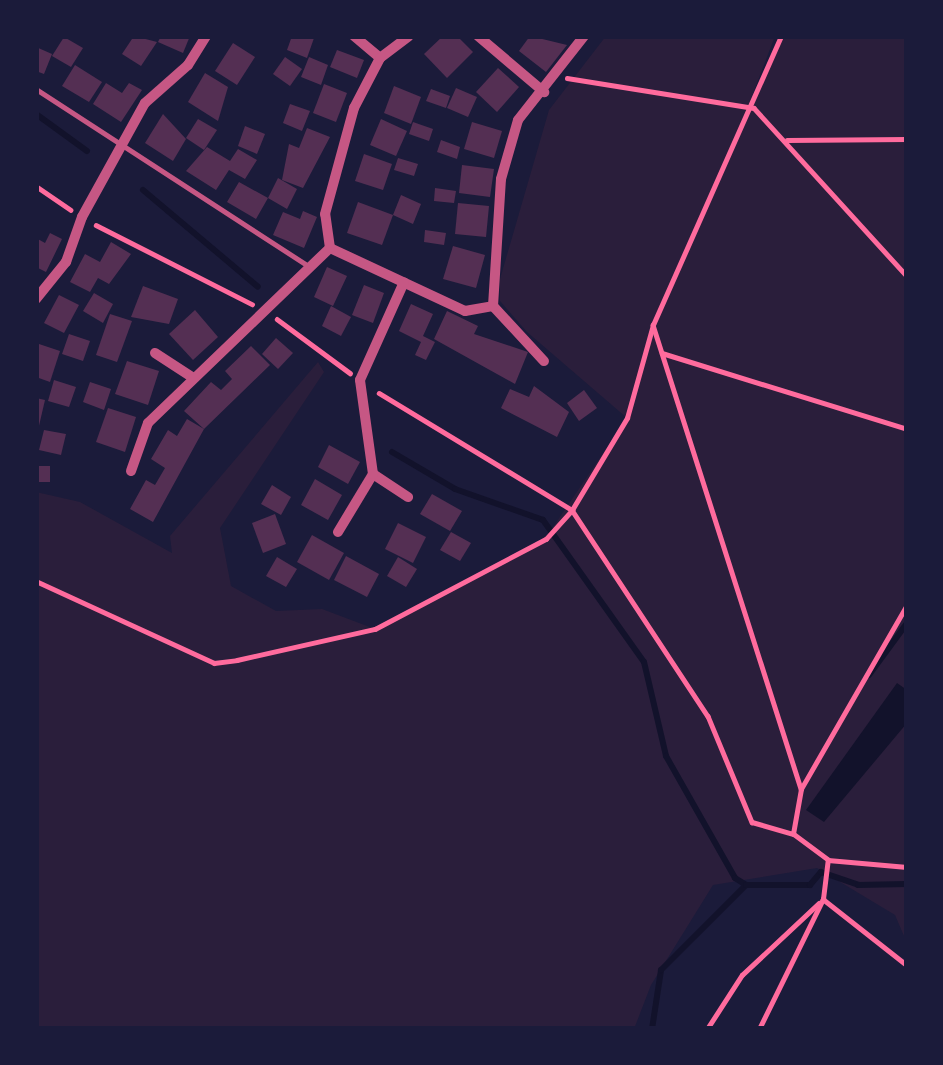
<!DOCTYPE html>
<style>
body{margin:0}
#map{position:relative;width:943px;height:1065px;overflow:hidden;background:#1b1b3a;font-family:"Source Sans 3",sans-serif}
div>[style]{position:absolute}
[style*='--x']{left:calc(var(--x)*1px);top:calc(var(--y)*1px);width:calc(var(--w)*1px);rotate:calc(var(--a)*1deg)}
.green>*{inset:0;background:#2a1e3b}
.water>*{inset:0;background:#12122b}
.stream>*{height:6px;margin:-3px;padding:0 3px;transform-origin:3px;border-radius:3px;background:#12122b}
.building>*{inset:0;background:#542f53}
.path>*{height:4.5px;margin:-2.25px;padding:0 2.25px;transform-origin:2.25px;border-radius:2.25px;background:#ff6b9d}
.service>*{height:4.5px;margin:-2.25px;padding:0 2.25px;transform-origin:2.25px;border-radius:2.25px;background:#c65784}
.minor>*{height:10px;margin:-5px;padding:0 5px;transform-origin:5px;border-radius:5px;background:#c65784}
span{translate:-50% -50%;white-space:nowrap;text-align:center;line-height:1.15;-webkit-text-stroke:12px #1b1b3a;paint-order:stroke}
.frame{position:absolute;inset:0;border:39px solid #1b1b3a;pointer-events:none}
</style>
<div id="map">
<div class="green">
<i style="clip-path:polygon(606px 36px,775px 36px,717px 188px,781px 36px,907px 36px,907px 943px,895px 915px,817px 868px,713px 885px,651px 985px,634px 1029px,36px 1029px,36px 492px,80px 502px,172px 553px,170px 536px,318px 362px,324px 372px,220px 528px,231px 586px,276px 611px,322px 609px,375px 629px,545px 539px,627px 418px,527px 332px,500px 301px,500px 279px,549px 110px)"></i>
</div>
<div class="water">
<i style="clip-path:polygon(897px 683px,907px 690px,907px 723px,824px 822px,806px 810px)"></i>
</div>
<div class="stream">
<i style="--x:36;--y:114;--w:63;--a:36"></i>
<i style="--x:143;--y:190;--w:150;--a:40.1"></i>
<i style="--x:392;--y:452;--w:73;--a:30.4"></i>
<i style="--x:455;--y:489;--w:93;--a:19.4"></i>
<i style="--x:543;--y:520;--w:174;--a:54.6"></i>
<i style="--x:644;--y:662;--w:97;--a:76.8"></i>
<i style="--x:666;--y:756;--w:140;--a:60.5"></i>
<i style="--x:735;--y:878;--w:13;--a:32"></i>
<i style="--x:869;--y:675;--w:64;--a:-53.8"></i>
<i style="--x:563;--y:1029;--w:14;--a:0"></i>
<i style="--x:652;--y:1029;--w:60;--a:-81.3"></i>
<i style="--x:661;--y:970;--w:120;--a:-45"></i>
<i style="--x:746;--y:885;--w:64;--a:0"></i>
<i style="--x:810;--y:885;--w:17;--a:-50"></i>
<i style="--x:821;--y:872;--w:39;--a:19"></i>
<i style="--x:858;--y:885;--w:49;--a:-1.2"></i>
</div>
<div class="building">
<i style="clip-path:polygon(134px 36px,157px 42px,141px 66px,122px 54px)"></i>
<i style="clip-path:polygon(161px 36px,190px 36px,183px 53px,158px 42px)"></i>
<i style="clip-path:polygon(292px 36px,314px 38px,307px 58px,287px 50px)"></i>
<i style="clip-path:polygon(443px 36px,457px 36px,473px 52px,447px 78px,424px 54px)"></i>
<i style="clip-path:polygon(530px 36px,567px 45px,546px 72px,519px 51px)"></i>
<i style="clip-path:polygon(64px 37px,83px 48px,71px 67px,52px 56px)"></i>
<i style="clip-path:polygon(233px 43px,255px 57px,237px 85px,215px 71px)"></i>
<i style="clip-path:polygon(36px 47px,52px 54px,44px 74px,36px 71px)"></i>
<i style="clip-path:polygon(337px 50px,364px 60px,357px 78px,330px 67px)"></i>
<i style="clip-path:polygon(285px 57px,302px 69px,290px 86px,273px 74px)"></i>
<i style="clip-path:polygon(309px 57px,328px 65px,321px 85px,301px 77px)"></i>
<i style="clip-path:polygon(75px 65px,102px 82px,89px 102px,62px 86px)"></i>
<i style="clip-path:polygon(498px 68px,519px 87px,497px 112px,476px 92px)"></i>
<i style="clip-path:polygon(205px 73px,228px 87px,218px 121px,188px 102px)"></i>
<i style="clip-path:polygon(106px 83px,122px 93px,129px 83px,142px 90px,121px 122px,93px 104px)"></i>
<i style="clip-path:polygon(324px 84px,347px 93px,336px 122px,313px 113px)"></i>
<i style="clip-path:polygon(394px 86px,421px 97px,411px 124px,384px 113px)"></i>
<i style="clip-path:polygon(456px 88px,477px 97px,468px 117px,447px 108px)"></i>
<i style="clip-path:polygon(431px 89px,450px 96px,446px 108px,426px 101px)"></i>
<i style="clip-path:polygon(290px 104px,310px 111px,302px 131px,283px 123px)"></i>
<i style="clip-path:polygon(163px 114px,186px 139px,173px 161px,145px 143px)"></i>
<i style="clip-path:polygon(198px 119px,217px 130px,204px 150px,186px 138px)"></i>
<i style="clip-path:polygon(381px 119px,407px 131px,396px 156px,370px 145px)"></i>
<i style="clip-path:polygon(413px 122px,433px 129px,429px 141px,409px 134px)"></i>
<i style="clip-path:polygon(472px 122px,502px 131px,494px 158px,464px 149px)"></i>
<i style="clip-path:polygon(245px 126px,265px 134px,257px 154px,238px 146px)"></i>
<i style="clip-path:polygon(307px 128px,330px 137px,303px 188px,282px 180px,289px 144px,299px 148px)"></i>
<i style="clip-path:polygon(441px 140px,460px 147px,457px 159px,437px 152px)"></i>
<i style="clip-path:polygon(207px 147px,230px 161px,238px 149px,257px 160px,245px 179px,229px 170px,216px 190px,186px 171px)"></i>
<i style="clip-path:polygon(364px 154px,392px 164px,383px 190px,355px 181px)"></i>
<i style="clip-path:polygon(398px 158px,418px 164px,414px 176px,394px 170px)"></i>
<i style="clip-path:polygon(462px 165px,494px 169px,490px 197px,459px 193px)"></i>
<i style="clip-path:polygon(278px 178px,297px 189px,287px 209px,268px 198px,256px 219px,227px 202px,239px 182px,268px 198px)"></i>
<i style="clip-path:polygon(435px 188px,456px 191px,454px 203px,434px 201px)"></i>
<i style="clip-path:polygon(401px 195px,421px 204px,413px 224px,393px 215px)"></i>
<i style="clip-path:polygon(358px 202px,393px 215px,382px 245px,347px 233px)"></i>
<i style="clip-path:polygon(458px 203px,489px 206px,486px 237px,455px 234px)"></i>
<i style="clip-path:polygon(303px 211px,317px 217px,304px 248px,273px 235px,283px 212px,300px 219px)"></i>
<i style="clip-path:polygon(425px 230px,446px 233px,444px 245px,424px 242px)"></i>
<i style="clip-path:polygon(50px 233px,62px 239px,46px 272px,36px 267px,36px 238px,45px 243px)"></i>
<i style="clip-path:polygon(111px 242px,131px 254px,109px 284px,98px 278px,90px 292px,70px 282px,85px 254px,100px 262px)"></i>
<i style="clip-path:polygon(453px 246px,485px 255px,476px 288px,443px 279px)"></i>
<i style="clip-path:polygon(327px 267px,347px 276px,333px 306px,314px 297px)"></i>
<i style="clip-path:polygon(364px 285px,384px 293px,373px 323px,352px 315px)"></i>
<i style="clip-path:polygon(143px 286px,178px 299px,169px 324px,131px 317px)"></i>
<i style="clip-path:polygon(94px 293px,113px 304px,103px 323px,83px 311px)"></i>
<i style="clip-path:polygon(59px 295px,79px 305px,64px 333px,44px 323px)"></i>
<i style="clip-path:polygon(411px 304px,433px 314px,423px 336px,435px 342px,426px 360px,415px 355px,421px 342px,399px 331px)"></i>
<i style="clip-path:polygon(331px 306px,351px 317px,341px 336px,322px 326px)"></i>
<i style="clip-path:polygon(195px 310px,218px 337px,193px 360px,169px 334px)"></i>
<i style="clip-path:polygon(447px 311px,478px 326px,474px 334px,528px 352px,515px 384px,434px 339px)"></i>
<i style="clip-path:polygon(110px 314px,132px 321px,117px 362px,96px 355px)"></i>
<i style="clip-path:polygon(69px 334px,90px 341px,83px 361px,62px 354px)"></i>
<i style="clip-path:polygon(276px 338px,293px 353px,278px 369px,262px 354px)"></i>
<i style="clip-path:polygon(39px 344px,60px 351px,50px 382px,36px 377px)"></i>
<i style="clip-path:polygon(251px 346px,270px 365px,204px 429px,184px 411px,211px 382px,221px 390px,232px 379px,225px 371px)"></i>
<i style="clip-path:polygon(127px 361px,159px 371px,148px 405px,115px 394px)"></i>
<i style="clip-path:polygon(54px 380px,76px 387px,69px 407px,48px 401px)"></i>
<i style="clip-path:polygon(90px 382px,111px 389px,104px 410px,83px 402px)"></i>
<i style="clip-path:polygon(534px 386px,569px 412px,557px 437px,501px 408px,510px 389px,529px 397px)"></i>
<i style="clip-path:polygon(584px 390px,597px 408px,579px 421px,567px 403px)"></i>
<i style="clip-path:polygon(36px 398px,45px 400px,38px 430px,36px 429px)"></i>
<i style="clip-path:polygon(108px 408px,136px 417px,125px 452px,96px 442px)"></i>
<i style="clip-path:polygon(187px 419px,204px 429px,153px 522px,130px 509px,146px 480px,155px 485px,165px 468px,151px 459px,168px 430px,177px 436px)"></i>
<i style="clip-path:polygon(44px 430px,66px 434px,61px 455px,39px 450px)"></i>
<i style="clip-path:polygon(329px 445px,360px 462px,348px 484px,318px 467px)"></i>
<i style="clip-path:polygon(36px 466px,50px 466px,50px 482px,36px 482px)"></i>
<i style="clip-path:polygon(315px 479px,342px 495px,328px 520px,301px 505px)"></i>
<i style="clip-path:polygon(272px 485px,291px 497px,281px 515px,261px 504px)"></i>
<i style="clip-path:polygon(432px 494px,462px 511px,450px 531px,420px 514px)"></i>
<i style="clip-path:polygon(275px 514px,286px 544px,263px 553px,252px 523px)"></i>
<i style="clip-path:polygon(398px 523px,426px 537px,413px 563px,385px 549px)"></i>
<i style="clip-path:polygon(451px 532px,471px 543px,460px 561px,440px 550px)"></i>
<i style="clip-path:polygon(312px 535px,344px 553px,329px 580px,297px 562px)"></i>
<i style="clip-path:polygon(346px 556px,379px 574px,367px 597px,334px 580px)"></i>
<i style="clip-path:polygon(277px 557px,297px 569px,286px 587px,266px 576px)"></i>
<i style="clip-path:polygon(398px 557px,417px 569px,406px 587px,387px 576px)"></i>
</div>
<div class="path">
<i style="--x:567;--y:78;--w:189;--a:9.1"></i>
<i style="--x:754;--y:108;--w:227;--a:47.7"></i>
<i style="--x:787;--y:140;--w:120;--a:-0.5"></i>
<i style="--x:36;--y:186;--w:42;--a:34.4"></i>
<i style="--x:96;--y:225;--w:175;--a:26.9"></i>
<i style="--x:277;--y:319;--w:91;--a:36.5"></i>
<i style="--x:653;--y:325;--w:487;--a:72.3"></i>
<i style="--x:662;--y:353;--w:257;--a:17.2"></i>
<i style="--x:379;--y:393;--w:226;--a:31.2"></i>
<i style="--x:572;--y:510;--w:107;--a:-59.1"></i>
<i style="--x:627;--y:418;--w:97;--a:-74.4"></i>
<i style="--x:653;--y:325;--w:316;--a:-66.1"></i>
<i style="--x:36;--y:581;--w:196;--a:24.7"></i>
<i style="--x:214;--y:663;--w:23;--a:-7"></i>
<i style="--x:237;--y:660;--w:141;--a:-12.7"></i>
<i style="--x:375;--y:629;--w:193;--a:-27.8"></i>
<i style="--x:546;--y:539;--w:39;--a:-48"></i>
<i style="--x:572;--y:510;--w:247;--a:56.6"></i>
<i style="--x:708;--y:716;--w:115;--a:67.5"></i>
<i style="--x:752;--y:822;--w:43;--a:16.3"></i>
<i style="--x:828;--y:860;--w:79;--a:5.1"></i>
<i style="--x:823;--y:899;--w:107;--a:38.2"></i>
<i style="--x:707;--y:1029;--w:64;--a:-57.1"></i>
<i style="--x:742;--y:975;--w:105;--a:-43.1"></i>
<i style="--x:759;--y:1029;--w:145;--a:-63.8"></i>
<i style="--x:823;--y:899;--w:39;--a:-83"></i>
<i style="--x:828;--y:860;--w:44;--a:-143.4"></i>
<i style="--x:793;--y:834;--w:46;--a:-79.9"></i>
<i style="--x:801;--y:789;--w:212;--a:-60.1"></i>
</div>
<div class="service">
<i style="--x:36;--y:89;--w:323;--a:33"></i>
</div>
<div class="minor">
<i style="--x:354;--y:36;--w:34;--a:40"></i>
<i style="--x:478;--y:36;--w:87;--a:40.3"></i>
<i style="--x:330;--y:248;--w:149;--a:25"></i>
<i style="--x:465;--y:311;--w:28;--a:-10"></i>
<i style="--x:493;--y:306;--w:75;--a:47.2"></i>
<i style="--x:36;--y:299;--w:48;--a:-51"></i>
<i style="--x:66;--y:262;--w:48;--a:-70.4"></i>
<i style="--x:82;--y:217;--w:130;--a:-61.1"></i>
<i style="--x:145;--y:103;--w:57;--a:-41.5"></i>
<i style="--x:188;--y:65;--w:34;--a:-58"></i>
<i style="--x:493;--y:306;--w:127;--a:-86.4"></i>
<i style="--x:501;--y:179;--w:61;--a:-73.9"></i>
<i style="--x:518;--y:120;--w:107;--a:-51.8"></i>
<i style="--x:155;--y:353;--w:44;--a:33"></i>
<i style="--x:131;--y:471;--w:51;--a:-70.5"></i>
<i style="--x:148;--y:423;--w:252;--a:-43.9"></i>
<i style="--x:330;--y:248;--w:34;--a:-98"></i>
<i style="--x:325;--y:214;--w:110;--a:-74.7"></i>
<i style="--x:354;--y:108;--w:56;--a:-62.5"></i>
<i style="--x:380;--y:58;--w:36;--a:-37"></i>
<i style="--x:373;--y:474;--w:42;--a:33.3"></i>
<i style="--x:338;--y:532;--w:68;--a:-58.9"></i>
<i style="--x:373;--y:474;--w:95;--a:-97.9"></i>
<i style="--x:360;--y:380;--w:107;--a:-65.8"></i>
</div>
<div class="frame"></div>
</div>
